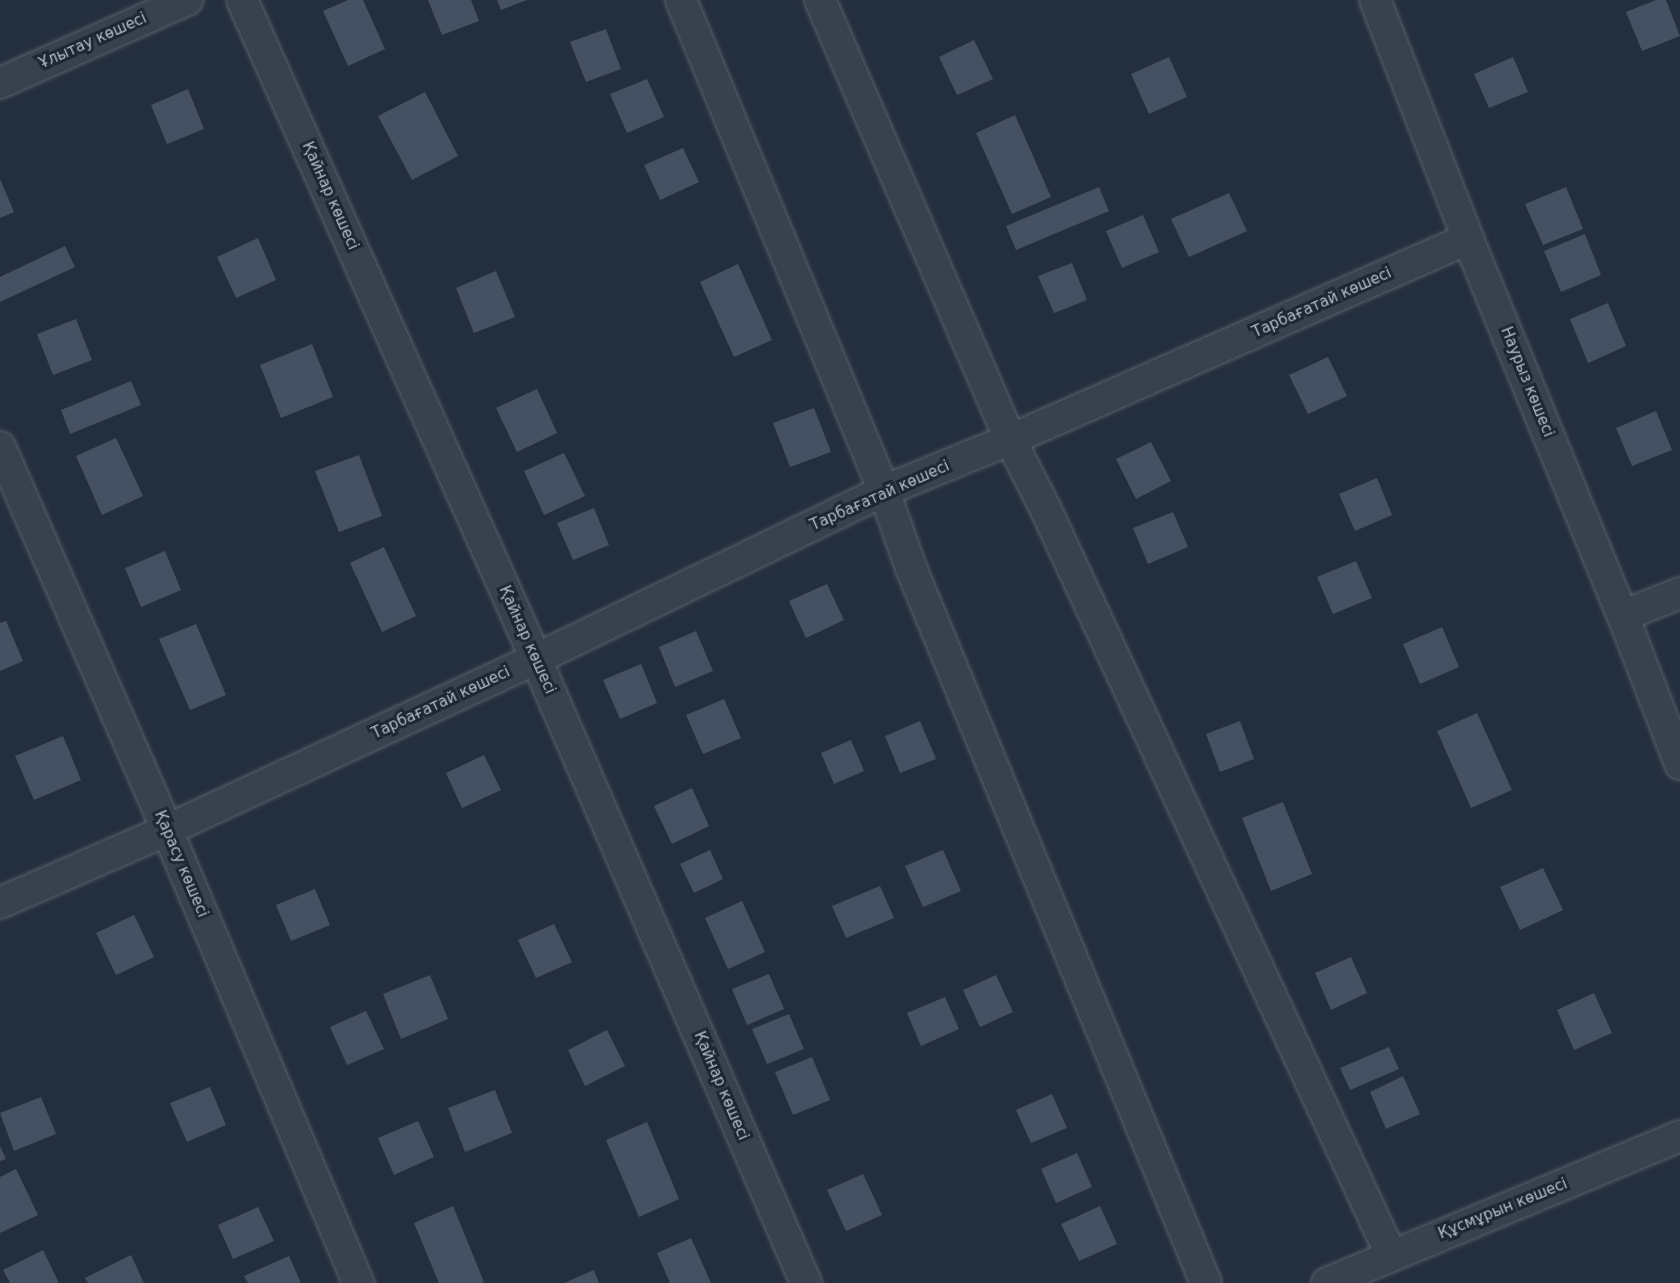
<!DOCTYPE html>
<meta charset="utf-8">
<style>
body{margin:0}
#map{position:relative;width:1680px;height:1283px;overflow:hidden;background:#242f3e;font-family:"DejaVu Sans",sans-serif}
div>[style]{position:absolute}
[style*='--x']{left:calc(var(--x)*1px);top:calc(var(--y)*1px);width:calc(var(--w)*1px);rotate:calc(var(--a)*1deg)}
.building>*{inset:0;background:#455162}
.roads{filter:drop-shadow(0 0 2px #565f6c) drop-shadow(0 0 2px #565f6c)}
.minor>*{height:30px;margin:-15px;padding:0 15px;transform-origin:15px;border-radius:15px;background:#38414e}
span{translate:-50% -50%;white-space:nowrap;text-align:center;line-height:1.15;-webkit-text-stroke:6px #1d2633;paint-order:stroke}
.street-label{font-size:15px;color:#b4bcc9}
</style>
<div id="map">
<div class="building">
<i style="clip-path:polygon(348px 0,363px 0,385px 49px,348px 66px,323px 11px)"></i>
<i style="clip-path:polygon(428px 0,471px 0,479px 21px,442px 35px)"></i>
<i style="clip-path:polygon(497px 0,527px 0,501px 10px)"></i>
<i style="clip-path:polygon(1656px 0,1666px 0,1680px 36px,1642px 51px,1626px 12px)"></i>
<i style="clip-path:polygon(606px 29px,621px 69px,586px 82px,570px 42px)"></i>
<i style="clip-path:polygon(974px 40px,993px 79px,957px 95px,939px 57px)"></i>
<i style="clip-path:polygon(1169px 57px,1187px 97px,1149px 114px,1131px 74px)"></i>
<i style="clip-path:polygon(1513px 57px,1528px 92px,1489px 108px,1474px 74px)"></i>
<i style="clip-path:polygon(647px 79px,664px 117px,627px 133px,610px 94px)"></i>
<i style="clip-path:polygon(188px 89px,204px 129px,167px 144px,151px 105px)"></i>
<i style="clip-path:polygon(425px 92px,458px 156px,412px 180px,378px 116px)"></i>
<i style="clip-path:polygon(1015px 115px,1051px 197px,1012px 214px,976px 133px)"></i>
<i style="clip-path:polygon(683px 148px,699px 182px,660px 200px,644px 165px)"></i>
<i style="clip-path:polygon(0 179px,14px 212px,0 218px)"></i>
<i style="clip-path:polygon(1099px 187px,1109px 211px,1016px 250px,1006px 226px)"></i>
<i style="clip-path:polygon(1566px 187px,1583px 229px,1543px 245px,1525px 204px)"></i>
<i style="clip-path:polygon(1229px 193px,1247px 231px,1189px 257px,1171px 219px)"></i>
<i style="clip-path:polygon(1143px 215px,1159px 252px,1122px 268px,1106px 231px)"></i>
<i style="clip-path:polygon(1585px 234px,1601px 275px,1561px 292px,1544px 251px)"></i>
<i style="clip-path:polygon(258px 238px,276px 280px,236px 298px,217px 257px)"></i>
<i style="clip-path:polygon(65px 246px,75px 267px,0 302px,0 277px)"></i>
<i style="clip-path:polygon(1072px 263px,1087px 300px,1054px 313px,1038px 276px)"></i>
<i style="clip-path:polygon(738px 264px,772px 340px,734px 357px,700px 282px)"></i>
<i style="clip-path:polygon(496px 271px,515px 317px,474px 333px,456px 288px)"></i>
<i style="clip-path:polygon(1608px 303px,1626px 346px,1588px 363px,1570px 319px)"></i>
<i style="clip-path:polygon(76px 319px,92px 360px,53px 375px,37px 334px)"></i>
<i style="clip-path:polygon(312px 344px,333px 397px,281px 418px,260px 365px)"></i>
<i style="clip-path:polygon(1328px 357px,1347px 396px,1308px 414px,1289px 375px)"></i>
<i style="clip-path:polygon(131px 381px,141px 405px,70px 434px,61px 410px)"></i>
<i style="clip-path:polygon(537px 389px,557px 433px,517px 452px,496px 408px)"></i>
<i style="clip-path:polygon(814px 408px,831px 452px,790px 467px,773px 423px)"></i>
<i style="clip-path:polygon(1656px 411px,1672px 450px,1632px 466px,1616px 428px)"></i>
<i style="clip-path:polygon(116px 438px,143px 496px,102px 515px,76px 456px)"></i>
<i style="clip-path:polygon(1151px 442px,1171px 481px,1136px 499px,1116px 459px)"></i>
<i style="clip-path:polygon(564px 453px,585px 496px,544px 515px,524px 471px)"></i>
<i style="clip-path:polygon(359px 455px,382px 516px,339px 532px,315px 471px)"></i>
<i style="clip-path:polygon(1377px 478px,1392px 515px,1355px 531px,1339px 494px)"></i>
<i style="clip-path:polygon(594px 508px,609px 545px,573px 560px,557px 523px)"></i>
<i style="clip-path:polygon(1173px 512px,1188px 547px,1148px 564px,1133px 528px)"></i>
<i style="clip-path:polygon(384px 547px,416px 616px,382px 632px,350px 563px)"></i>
<i style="clip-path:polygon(165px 551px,181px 590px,141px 607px,125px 568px)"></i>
<i style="clip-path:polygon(1356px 561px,1372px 598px,1333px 614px,1317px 577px)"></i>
<i style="clip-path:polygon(827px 584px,844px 620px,806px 638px,789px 601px)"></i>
<i style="clip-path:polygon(6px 621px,23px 661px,0 671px,0 623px)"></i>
<i style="clip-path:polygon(196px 624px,226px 695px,190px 710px,159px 639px)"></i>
<i style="clip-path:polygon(1442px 627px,1459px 667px,1420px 684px,1403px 644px)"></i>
<i style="clip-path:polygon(696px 631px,713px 671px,675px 687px,659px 647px)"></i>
<i style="clip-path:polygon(641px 664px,657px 703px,620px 719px,603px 680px)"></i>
<i style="clip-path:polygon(724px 699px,741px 738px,703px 754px,686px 715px)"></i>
<i style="clip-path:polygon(1477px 713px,1512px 790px,1471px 808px,1437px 731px)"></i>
<i style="clip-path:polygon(920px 721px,936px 759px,900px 773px,885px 736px)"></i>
<i style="clip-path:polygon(1240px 721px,1254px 759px,1220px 772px,1206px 734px)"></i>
<i style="clip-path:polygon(63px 736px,81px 780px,34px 800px,15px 756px)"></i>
<i style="clip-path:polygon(851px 740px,864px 771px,834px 784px,821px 753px)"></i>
<i style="clip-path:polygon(484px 755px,501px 790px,462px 808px,446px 773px)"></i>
<i style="clip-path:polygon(692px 788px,709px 826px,672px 844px,654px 806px)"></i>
<i style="clip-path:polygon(1283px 802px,1312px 874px,1271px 891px,1242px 818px)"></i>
<i style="clip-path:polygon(710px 850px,723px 879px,694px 893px,680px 864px)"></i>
<i style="clip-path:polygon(943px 850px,961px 891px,923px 907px,905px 866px)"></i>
<i style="clip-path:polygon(1543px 868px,1563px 910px,1520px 930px,1500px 887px)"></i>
<i style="clip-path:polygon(880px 886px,894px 918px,846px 938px,832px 906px)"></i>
<i style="clip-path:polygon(315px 889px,330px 925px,291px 941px,276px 905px)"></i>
<i style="clip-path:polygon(742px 901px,765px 952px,728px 969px,705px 918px)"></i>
<i style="clip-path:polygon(134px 915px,154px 957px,116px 975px,96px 933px)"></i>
<i style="clip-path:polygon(554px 924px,572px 962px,536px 978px,518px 940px)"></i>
<i style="clip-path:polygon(1351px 957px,1367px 993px,1331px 1010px,1315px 973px)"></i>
<i style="clip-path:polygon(769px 974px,784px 1009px,747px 1025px,732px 989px)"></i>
<i style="clip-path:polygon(430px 975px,448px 1019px,401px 1039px,383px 994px)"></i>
<i style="clip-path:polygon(996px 975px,1013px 1012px,980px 1027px,963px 990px)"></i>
<i style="clip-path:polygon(1594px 993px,1612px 1033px,1574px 1050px,1557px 1010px)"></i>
<i style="clip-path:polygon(945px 997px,959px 1029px,921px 1046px,907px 1013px)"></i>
<i style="clip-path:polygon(366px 1011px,384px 1049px,347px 1065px,330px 1027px)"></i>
<i style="clip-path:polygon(789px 1014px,804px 1049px,767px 1064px,752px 1029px)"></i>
<i style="clip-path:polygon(607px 1030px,625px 1066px,585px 1086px,568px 1050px)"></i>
<i style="clip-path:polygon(1389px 1047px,1399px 1069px,1350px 1090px,1340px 1068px)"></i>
<i style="clip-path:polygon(812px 1057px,830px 1100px,793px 1115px,775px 1072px)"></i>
<i style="clip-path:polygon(1403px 1076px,1420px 1114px,1386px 1129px,1370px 1092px)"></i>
<i style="clip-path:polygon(210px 1087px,226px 1125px,187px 1142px,170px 1103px)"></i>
<i style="clip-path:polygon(495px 1090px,512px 1133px,465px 1152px,448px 1108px)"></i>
<i style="clip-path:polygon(1052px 1094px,1067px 1128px,1031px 1143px,1016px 1110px)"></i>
<i style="clip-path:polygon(41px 1097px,56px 1134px,14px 1151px,0 1113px)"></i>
<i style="clip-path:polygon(418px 1121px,434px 1157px,394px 1175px,378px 1138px)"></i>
<i style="clip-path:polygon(647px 1122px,679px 1199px,639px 1217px,606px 1140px)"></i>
<i style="clip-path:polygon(0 1146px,6px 1159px,0 1161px)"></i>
<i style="clip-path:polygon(1077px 1153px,1092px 1187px,1056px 1203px,1041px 1169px)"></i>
<i style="clip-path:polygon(16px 1169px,38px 1215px,0 1233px,0 1177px)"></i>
<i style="clip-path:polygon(863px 1174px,882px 1215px,846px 1231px,827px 1190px)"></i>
<i style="clip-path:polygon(453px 1206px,484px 1282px,482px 1283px,439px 1283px,414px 1223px)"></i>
<i style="clip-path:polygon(1100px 1206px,1117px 1244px,1079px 1261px,1061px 1224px)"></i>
<i style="clip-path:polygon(258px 1207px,274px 1241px,233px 1259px,218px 1225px)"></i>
<i style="clip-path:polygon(691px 1238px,711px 1283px,670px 1283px,657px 1253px)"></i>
<i style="clip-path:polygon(43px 1250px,59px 1283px,10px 1283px,3px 1270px)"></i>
<i style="clip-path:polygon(131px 1255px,144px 1283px,88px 1283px,85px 1278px)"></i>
<i style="clip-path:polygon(289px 1256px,301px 1283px,248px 1283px,244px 1276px)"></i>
<i style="clip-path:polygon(594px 1270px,599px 1283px,564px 1283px)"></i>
</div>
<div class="roads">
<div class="minor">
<i style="--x:242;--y:0;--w:722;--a:65.96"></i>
<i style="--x:536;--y:659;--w:680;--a:66.6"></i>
<i style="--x:681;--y:0;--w:531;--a:67.54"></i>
<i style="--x:884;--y:491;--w:82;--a:70.7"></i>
<i style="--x:911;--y:568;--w:773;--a:67.58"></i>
<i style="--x:820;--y:0;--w:478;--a:66.6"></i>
<i style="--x:1010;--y:439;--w:80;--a:63.1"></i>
<i style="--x:1046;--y:510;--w:821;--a:65.15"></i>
<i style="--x:1375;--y:0;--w:256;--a:68.7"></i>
<i style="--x:1468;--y:239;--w:408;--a:67.7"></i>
<i style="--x:1623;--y:616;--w:159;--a:68.9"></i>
<i style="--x:0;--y:83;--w:205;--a:-23.9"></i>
<i style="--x:0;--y:447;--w:418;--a:66.4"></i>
<i style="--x:167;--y:830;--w:492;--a:67.1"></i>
<i style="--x:1623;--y:616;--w:61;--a:-22"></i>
<i style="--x:0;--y:903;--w:182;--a:-23.6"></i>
<i style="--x:167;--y:830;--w:407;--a:-24.9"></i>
<i style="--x:536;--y:659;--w:386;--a:-25.8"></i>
<i style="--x:884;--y:491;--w:148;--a:-22.2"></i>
<i style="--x:1021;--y:435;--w:488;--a:-23.7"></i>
<i style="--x:1327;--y:1283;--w:382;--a:-22.6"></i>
</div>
</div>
<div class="street-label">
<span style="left:93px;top:41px;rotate:-24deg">Ұлытау көшесі</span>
<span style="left:330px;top:196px;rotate:66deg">Қайнар көшесі</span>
<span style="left:1322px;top:303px;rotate:-24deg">Тарбағатай көшесі</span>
<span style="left:1527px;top:382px;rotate:68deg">Наурыз көшесі</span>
<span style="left:880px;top:496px;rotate:-24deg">Тарбағатай көшесі</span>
<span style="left:527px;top:640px;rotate:66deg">Қайнар көшесі</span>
<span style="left:441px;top:703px;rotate:-25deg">Тарбағатай көшесі</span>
<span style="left:181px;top:864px;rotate:67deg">Қарасу көшесі</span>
<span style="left:721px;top:1086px;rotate:67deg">Қайнар көшесі</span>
<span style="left:1503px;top:1209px;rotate:-22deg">Құсмұрын көшесі</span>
</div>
</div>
